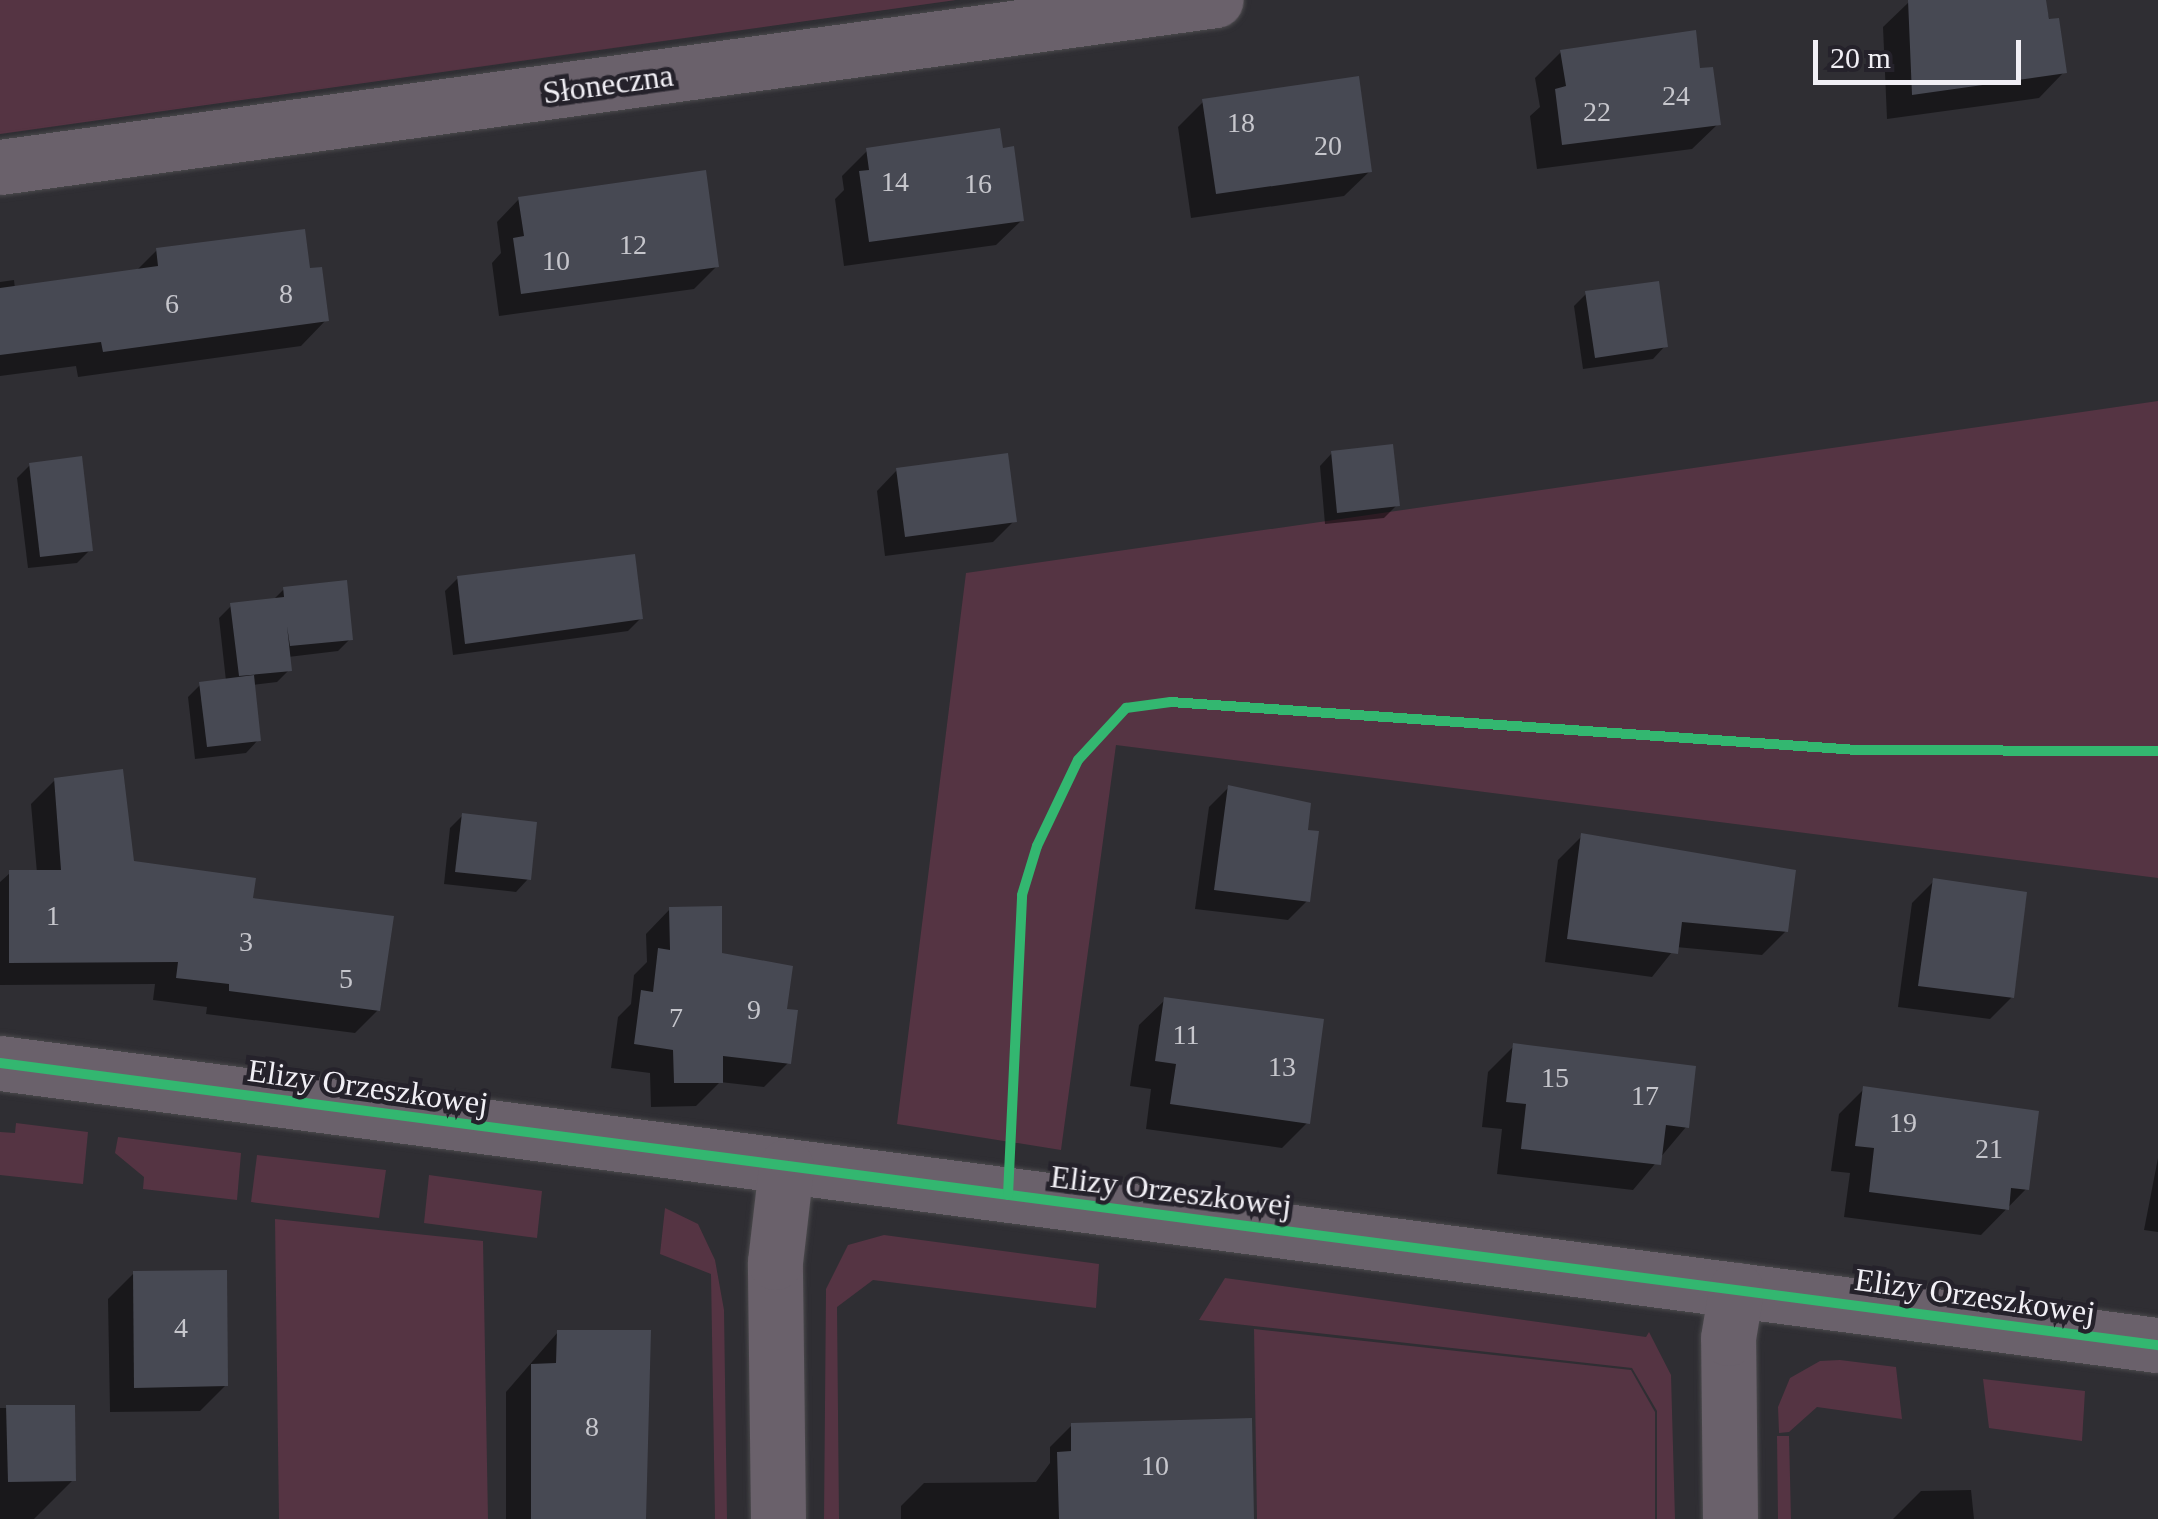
<!DOCTYPE html>
<meta charset="utf-8">
<style>
body{margin:0}
#map{position:relative;width:2158px;height:1519px;overflow:hidden;background:#2f2e33;font-family:"Times New Roman",serif}
div>[style]{position:absolute}
[style*='--x']{left:calc(var(--x)*1px);top:calc(var(--y)*1px);width:calc(var(--w)*1px);rotate:calc(var(--a)*1deg)}
.green>*{inset:0;background:#553443}
.shadow>*{inset:0;background:#0007}
.building>*{inset:0;background:#474953}
.roads{filter:drop-shadow(0 0 2px #4b4a4d) drop-shadow(0 0 2px #4b4a4d)}
.street>*{height:55px;margin:-27.5px;padding:0 27.5px;transform-origin:27.5px;border-radius:27.5px;background:#6a616b}
.cycleway>*{height:10px;margin:-5px;padding:0 5px;transform-origin:5px;border-radius:5px;background:#33b770}
span{translate:-50% -50%;white-space:nowrap;text-align:center;line-height:1.15;-webkit-text-stroke:9px #25222b;paint-order:stroke}
.number-label{font-size:28px;color:#c6c6cc}
.number-label span{-webkit-text-stroke-width:0}
.street-label{font-size:32px;color:#f1eff5}
.scale{position:absolute;left:1813px;top:40px;width:208px;height:45px;box-sizing:border-box;border:5px solid #f1eff5;border-top:0;padding-left:12px;font-size:30px;line-height:35px;white-space:nowrap;color:#f1eff5;-webkit-text-stroke:8px #25222b;paint-order:stroke}
</style>
<div id="map">
<div class="green">
<i style="clip-path:polygon(0 0,956px 0,0 134px)"></i>
<i style="clip-path:polygon(2158px 401px,2158px 878px,1116px 745px,1061px 1150px,897px 1124px,966px 573px)"></i>
<i style="clip-path:polygon(16px 1123px,88px 1132px,83px 1184px,0 1175px,0 1132px,15px 1133px)"></i>
<i style="clip-path:polygon(118px 1137px,241px 1153px,237px 1200px,143px 1189px,144px 1177px,115px 1153px)"></i>
<i style="clip-path:polygon(257px 1155px,386px 1170px,379px 1218px,251px 1202px)"></i>
<i style="clip-path:polygon(429px 1175px,542px 1191px,537px 1238px,424px 1223px)"></i>
<i style="clip-path:polygon(665px 1208px,698px 1224px,715px 1260px,724px 1310px,727px 1519px,715px 1519px,711px 1274px,660px 1254px)"></i>
<i style="clip-path:polygon(275px 1219px,483px 1241px,488px 1519px,279px 1519px)"></i>
<i style="clip-path:polygon(884px 1235px,1099px 1264px,1096px 1308px,873px 1280px,837px 1307px,839px 1519px,824px 1519px,826px 1289px,848px 1245px)"></i>
<i style="clip-path:polygon(1225px 1278px,1646px 1337px,1649px 1332px,1671px 1375px,1675px 1519px,1657px 1519px,1657px 1411px,1632px 1368px,1199px 1320px)"></i>
<i style="clip-path:polygon(1254px 1329px,1631px 1370px,1655px 1412px,1655px 1519px,1257px 1519px)"></i>
<i style="clip-path:polygon(1840px 1360px,1896px 1367px,1902px 1419px,1817px 1407px,1789px 1432px,1779px 1433px,1778px 1407px,1790px 1378px,1820px 1361px)"></i>
<i style="clip-path:polygon(1983px 1379px,2085px 1391px,2082px 1441px,1989px 1428px)"></i>
<i style="clip-path:polygon(1777px 1436px,1789px 1436px,1791px 1519px,1778px 1519px)"></i>
</div>
<div class="shadow">
<i style="clip-path:polygon(2044px 0,2064px 72px,2039px 98px,1887px 119px,1883px 27px,1909px 2px)"></i>
<i style="clip-path:polygon(1561px 52px,1698px 71px,1718px 124px,1692px 149px,1537px 169px,1530px 116px,1540px 107px,1535px 78px)"></i>
<i style="clip-path:polygon(1203px 102px,1370px 171px,1344px 196px,1191px 218px,1178px 127px)"></i>
<i style="clip-path:polygon(868px 150px,1022px 220px,996px 245px,844px 266px,835px 199px,844px 190px,842px 176px)"></i>
<i style="clip-path:polygon(519px 199px,717px 266px,694px 289px,499px 316px,492px 263px,501px 253px,497px 222px)"></i>
<i style="clip-path:polygon(157px 250px,308px 271px,326px 320px,301px 346px,78px 377px,76px 366px,0 376px,0 282px,14px 280px,15px 289px,135px 272px)"></i>
<i style="clip-path:polygon(1586px 294px,1665px 346px,1653px 359px,1583px 369px,1574px 306px)"></i>
<i style="clip-path:polygon(1332px 453px,1397px 505px,1384px 518px,1325px 524px,1320px 466px)"></i>
<i style="clip-path:polygon(30px 465px,90px 550px,77px 563px,28px 568px,17px 478px)"></i>
<i style="clip-path:polygon(897px 470px,1014px 521px,993px 542px,885px 556px,877px 491px)"></i>
<i style="clip-path:polygon(458px 578px,641px 618px,628px 631px,453px 655px,445px 591px)"></i>
<i style="clip-path:polygon(284px 589px,350px 639px,338px 651px,288px 657px,289px 670px,277px 682px,252px 685px,258px 740px,246px 753px,195px 759px,188px 697px,201px 684px,226px 681px,219px 618px,232px 605px,272px 601px)"></i>
<i style="clip-path:polygon(55px 780px,132px 863px,251px 901px,378px 1010px,355px 1033px,206px 1014px,207px 1007px,153px 1000px,155px 984px,0 985px,0 882px,10px 873px,37px 873px,31px 804px)"></i>
<i style="clip-path:polygon(1229px 787px,1308px 900px,1288px 920px,1195px 909px,1209px 807px)"></i>
<i style="clip-path:polygon(463px 815px,528px 879px,516px 892px,444px 884px,450px 828px)"></i>
<i style="clip-path:polygon(1582px 836px,1786px 931px,1762px 955px,1676px 947px,1652px 977px,1545px 962px,1558px 860px)"></i>
<i style="clip-path:polygon(1934px 881px,2012px 997px,1990px 1019px,1898px 1007px,1912px 903px)"></i>
<i style="clip-path:polygon(670px 909px,784px 1011px,788px 1063px,764px 1087px,720px 1082px,696px 1106px,651px 1107px,650px 1073px,611px 1068px,618px 1017px,631px 1004px,634px 975px,647px 962px,646px 934px)"></i>
<i style="clip-path:polygon(1165px 1000px,1308px 1122px,1282px 1148px,1146px 1129px,1151px 1089px,1130px 1086px,1139px 1025px)"></i>
<i style="clip-path:polygon(1514px 1046px,1686px 1127px,1633px 1190px,1497px 1174px,1502px 1129px,1482px 1127px,1488px 1072px)"></i>
<i style="clip-path:polygon(1864px 1089px,2026px 1189px,1981px 1235px,1844px 1217px,1850px 1173px,1831px 1171px,1839px 1114px)"></i>
<i style="clip-path:polygon(2158px 1158px,2158px 1232px,2144px 1230px)"></i>
<i style="clip-path:polygon(134px 1273px,226px 1385px,200px 1411px,110px 1412px,108px 1299px)"></i>
<i style="clip-path:polygon(558px 1332px,642px 1519px,506px 1519px,506px 1392px)"></i>
<i style="clip-path:polygon(0 1408px,73px 1408px,73px 1480px,34px 1519px,0 1519px)"></i>
<i style="clip-path:polygon(1072px 1425px,1251px 1519px,901px 1519px,901px 1506px,924px 1483px,1036px 1482px,1050px 1463px,1050px 1447px)"></i>
<i style="clip-path:polygon(1971px 1490px,1974px 1519px,1893px 1519px,1921px 1491px)"></i>
</div>
<div class="building">
<i style="clip-path:polygon(1908px 0,2046px 0,2049px 19px,2059px 18px,2067px 73px,1912px 95px)"></i>
<i style="clip-path:polygon(1696px 30px,1700px 68px,1713px 67px,1721px 125px,1562px 145px,1555px 89px,1566px 86px,1560px 50px)"></i>
<i style="clip-path:polygon(1359px 76px,1372px 172px,1216px 194px,1202px 99px)"></i>
<i style="clip-path:polygon(1000px 128px,1003px 148px,1014px 146px,1024px 221px,869px 242px,859px 171px,869px 170px,866px 148px)"></i>
<i style="clip-path:polygon(706px 170px,719px 267px,521px 294px,513px 238px,524px 236px,518px 197px)"></i>
<i style="clip-path:polygon(305px 229px,310px 268px,322px 267px,329px 321px,103px 352px,101px 342px,0 355px,0 288px,158px 266px,156px 248px)"></i>
<i style="clip-path:polygon(1659px 281px,1668px 347px,1595px 358px,1585px 291px)"></i>
<i style="clip-path:polygon(1393px 444px,1400px 506px,1337px 513px,1331px 451px)"></i>
<i style="clip-path:polygon(1008px 453px,1017px 522px,905px 537px,896px 468px)"></i>
<i style="clip-path:polygon(82px 456px,93px 551px,40px 557px,29px 463px)"></i>
<i style="clip-path:polygon(635px 554px,643px 619px,465px 644px,457px 576px)"></i>
<i style="clip-path:polygon(347px 580px,353px 640px,290px 646px,287px 626px,292px 671px,239px 676px,230px 603px,284px 597px,283px 587px)"></i>
<i style="clip-path:polygon(254px 675px,261px 741px,207px 747px,199px 682px)"></i>
<i style="clip-path:polygon(123px 769px,134px 861px,256px 878px,253px 898px,394px 916px,380px 1011px,229px 991px,229px 984px,176px 978px,178px 962px,9px 963px,9px 870px,61px 870px,54px 778px)"></i>
<i style="clip-path:polygon(1228px 785px,1311px 803px,1308px 830px,1319px 831px,1310px 902px,1214px 890px)"></i>
<i style="clip-path:polygon(462px 813px,537px 822px,531px 880px,455px 872px)"></i>
<i style="clip-path:polygon(1581px 833px,1796px 870px,1788px 932px,1682px 922px,1678px 954px,1567px 939px)"></i>
<i style="clip-path:polygon(1933px 878px,2027px 892px,2014px 998px,1918px 986px)"></i>
<i style="clip-path:polygon(722px 906px,722px 953px,793px 966px,787px 1009px,798px 1010px,791px 1064px,723px 1056px,723px 1083px,674px 1083px,673px 1050px,634px 1044px,641px 990px,653px 992px,658px 948px,670px 950px,669px 907px)"></i>
<i style="clip-path:polygon(1164px 997px,1324px 1019px,1310px 1124px,1170px 1104px,1176px 1064px,1155px 1061px)"></i>
<i style="clip-path:polygon(1513px 1043px,1696px 1066px,1689px 1128px,1666px 1125px,1661px 1165px,1521px 1149px,1526px 1104px,1506px 1102px)"></i>
<i style="clip-path:polygon(1863px 1086px,2039px 1111px,2029px 1190px,2011px 1188px,2009px 1210px,1869px 1192px,1874px 1148px,1855px 1146px)"></i>
<i style="clip-path:polygon(227px 1270px,228px 1386px,134px 1388px,133px 1271px)"></i>
<i style="clip-path:polygon(557px 1330px,651px 1330px,646px 1519px,531px 1519px,531px 1364px,556px 1363px)"></i>
<i style="clip-path:polygon(6px 1405px,75px 1405px,76px 1481px,8px 1482px)"></i>
<i style="clip-path:polygon(1252px 1418px,1254px 1519px,1059px 1519px,1057px 1452px,1071px 1451px,1071px 1423px)"></i>
</div>
<div class="roads">
<div class="street">
<i style="--x:0;--y:167;--w:1227;--a:-7.82"></i>
<i style="--x:0;--y:1063;--w:2176;--a:7.45"></i>
<i style="--x:778;--y:1519;--w:257;--a:-90.7"></i>
<i style="--x:775;--y:1262;--w:96;--a:-83.4"></i>
<i style="--x:1730;--y:1519;--w:181;--a:-90.6"></i>
<i style="--x:1728;--y:1338;--w:49;--a:-80.5"></i>
</div>
</div>
<div class="cycleway">
<i style="--x:0;--y:1063;--w:2176;--a:7.45"></i>
<i style="--x:1008;--y:1195;--w:300;--a:-87.3"></i>
<i style="--x:1022;--y:895;--w:51;--a:-73"></i>
<i style="--x:1037;--y:846;--w:95;--a:-64.5"></i>
<i style="--x:1078;--y:760;--w:71;--a:-47.3"></i>
<i style="--x:1126;--y:708;--w:45;--a:-7.6"></i>
<i style="--x:1171;--y:702;--w:689;--a:4"></i>
<i style="--x:1858;--y:750;--w:300;--a:0.2"></i>
</div>
<div class="number-label">
<span style="left:1676px;top:96px">24</span>
<span style="left:1597px;top:112px">22</span>
<span style="left:1241px;top:123px">18</span>
<span style="left:1328px;top:146px">20</span>
<span style="left:895px;top:182px">14</span>
<span style="left:978px;top:184px">16</span>
<span style="left:633px;top:245px">12</span>
<span style="left:556px;top:261px">10</span>
<span style="left:286px;top:294px">8</span>
<span style="left:172px;top:304px">6</span>
<span style="left:53px;top:916px">1</span>
<span style="left:246px;top:942px">3</span>
<span style="left:346px;top:979px">5</span>
<span style="left:754px;top:1010px">9</span>
<span style="left:676px;top:1018px">7</span>
<span style="left:1186px;top:1035px">11</span>
<span style="left:1282px;top:1067px">13</span>
<span style="left:1555px;top:1078px">15</span>
<span style="left:1645px;top:1096px">17</span>
<span style="left:1903px;top:1123px">19</span>
<span style="left:1989px;top:1149px">21</span>
<span style="left:181px;top:1328px">4</span>
<span style="left:592px;top:1427px">8</span>
<span style="left:1155px;top:1466px">10</span>
</div>
<div class="street-label">
<span style="left:608px;top:84px;rotate:-8deg">Słoneczna</span>
<span style="left:368px;top:1087px;rotate:8deg">Elizy Orzeszkowej</span>
<span style="left:1171px;top:1191px;rotate:7deg">Elizy Orzeszkowej</span>
<span style="left:1975px;top:1296px;rotate:8deg">Elizy Orzeszkowej</span>
</div>
<div class="scale">20 m</div>
</div>
